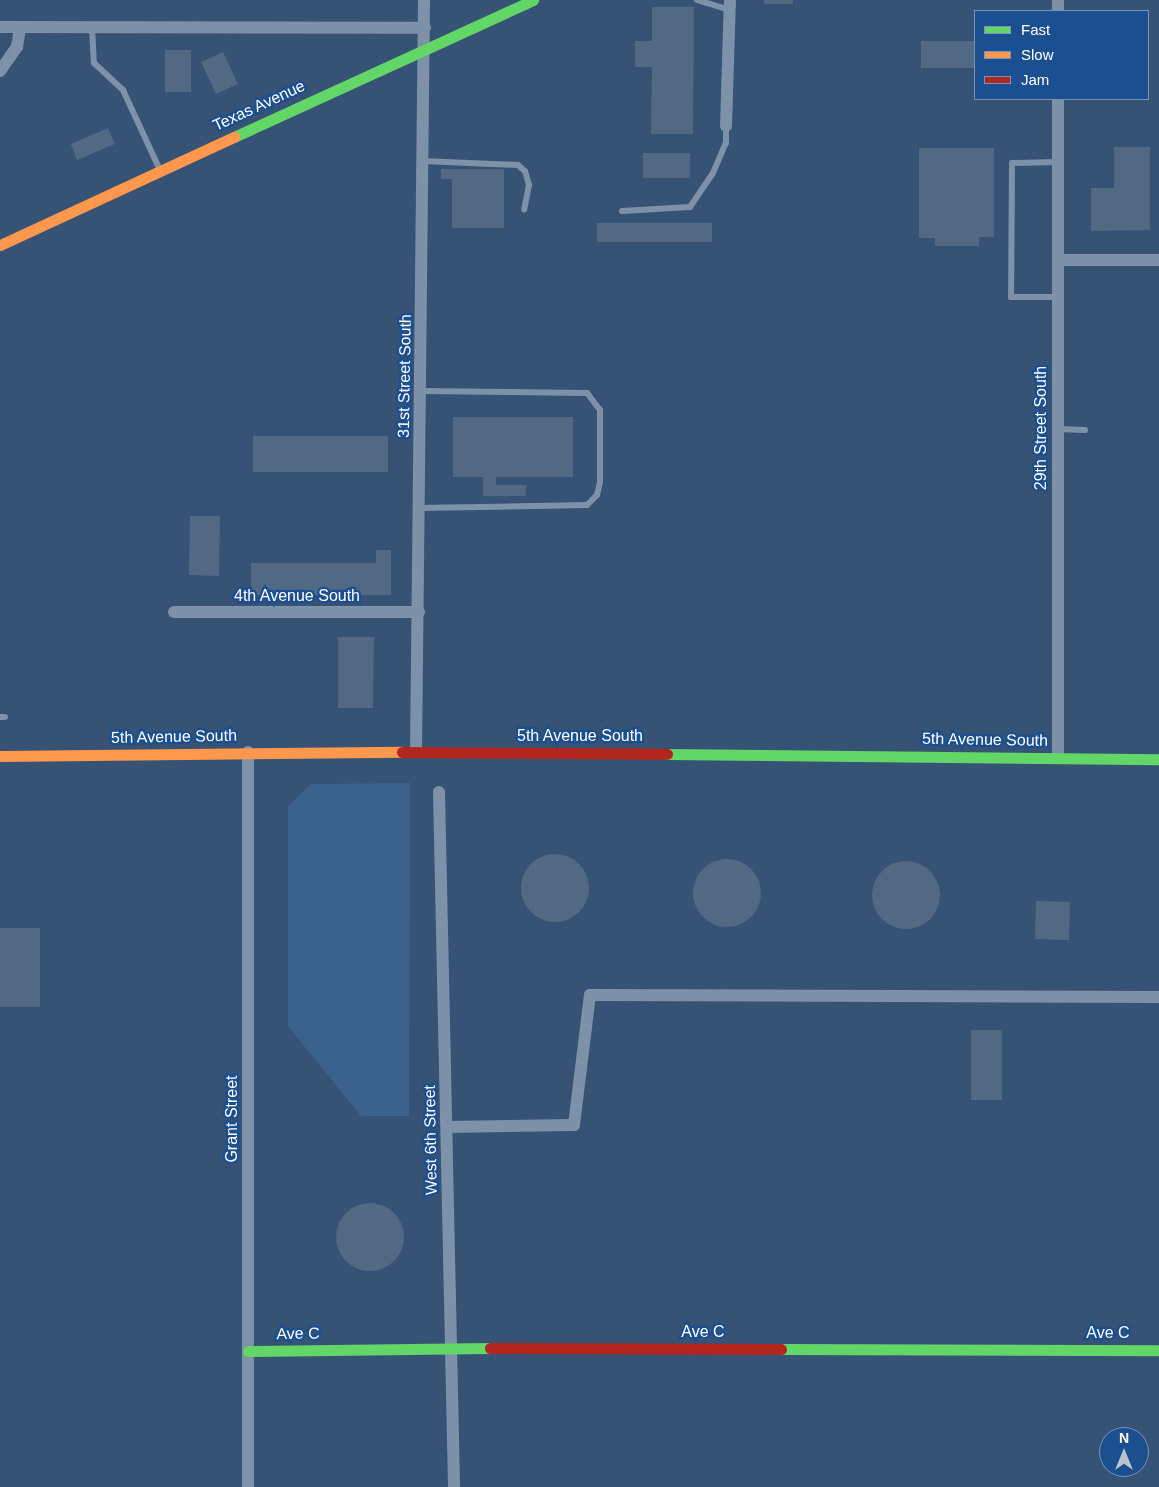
<!DOCTYPE html>
<style>
body{margin:0}
#map{position:relative;width:1159px;height:1487px;overflow:hidden;background:#365274;font-family:Helvetica,sans-serif}
div>[style]{position:absolute}
[style*='--x']{left:calc(var(--x)*1px);top:calc(var(--y)*1px);width:calc(var(--w)*1px);rotate:calc(var(--a)*1deg)}
.water>*{inset:0;background:#3b618d}
.building>*{inset:0;background:#526984}
.round{border-radius:50%}
.lane>*{height:6px;margin:-3px;padding:0 3px;transform-origin:3px;border-radius:3px;background:#7d92a8}
.street>*{height:12px;margin:-6px;padding:0 6px;transform-origin:6px;border-radius:6px;background:#7d92a8}
.fast>*{height:11px;margin:-5.5px;padding:0 5.5px;transform-origin:5.5px;border-radius:5.5px;background:#63d668}
.slow>*{height:11px;margin:-5.5px;padding:0 5.5px;transform-origin:5.5px;border-radius:5.5px;background:#ff974d}
.jam>*{height:11px;margin:-5.5px;padding:0 5.5px;transform-origin:5.5px;border-radius:5.5px;background:#b3261e}
span{translate:-50% -50%;white-space:nowrap;text-align:center;line-height:1.15;-webkit-text-stroke:4.5px #1b4f8f;paint-order:stroke}
.street-label{font-size:16px;color:#fff}
.legend{position:absolute;left:974px;top:10px;width:175px;height:90px;box-sizing:border-box;background:#1b4f8f;border:1px solid #7695bc;margin:0;padding:6px 9px;list-style:none;font-size:15px;color:#fff}
.legend li{display:flex;align-items:center;gap:10px;height:25px}
.legend b{width:25px;border:1px solid #7695bc}
.north{position:absolute;left:1099px;top:1427px;width:50px;height:50px;box-sizing:border-box;background:#1b4f8f;border:1px solid #7695bc;border-radius:50%;rotate:0deg;font-size:14px;font-weight:700;line-height:20px;text-align:center;color:#fff}
.north::after{content:'';display:block;margin:auto;width:18px;height:22px;background:#b9c2ce;clip-path:polygon(50% 0,100% 100%,50% 72%,0 100%)}
</style>
<div id="map">
<div class="water">
<i style="clip-path:polygon(410px 783px,409px 1116px,361px 1116px,288px 1026px,288px 806px,311px 784px)"></i>
</div>
<div class="building">
<i style="clip-path:polygon(764px 0,793px 0,793px 4px,764px 4px)"></i>
<i style="clip-path:polygon(652px 7px,694px 7px,693px 134px,651px 134px,652px 67px,635px 67px,635px 41px,652px 41px)"></i>
<i style="clip-path:polygon(921px 41px,975px 41px,975px 68px,921px 68px)"></i>
<i style="clip-path:polygon(165px 50px,191px 50px,191px 92px,165px 92px)"></i>
<i style="clip-path:polygon(223px 52px,238px 84px,216px 94px,201px 62px)"></i>
<i style="clip-path:polygon(108px 128px,115px 144px,77px 160px,71px 144px)"></i>
<i style="clip-path:polygon(1114px 147px,1150px 147px,1150px 230px,1091px 231px,1091px 188px,1114px 188px)"></i>
<i style="clip-path:polygon(919px 148px,994px 148px,994px 237px,979px 237px,979px 246px,935px 246px,935px 238px,919px 238px)"></i>
<i style="clip-path:polygon(643px 153px,690px 153px,690px 178px,643px 178px)"></i>
<i style="clip-path:polygon(441px 169px,504px 169px,504px 228px,452px 228px,452px 179px,441px 179px)"></i>
<i style="clip-path:polygon(597px 223px,712px 223px,712px 242px,597px 242px)"></i>
<i style="clip-path:polygon(453px 417px,573px 417px,573px 477px,496px 477px,496px 485px,526px 485px,526px 496px,483px 496px,483px 477px,453px 477px)"></i>
<i style="clip-path:polygon(253px 436px,388px 436px,388px 472px,253px 472px)"></i>
<i style="clip-path:polygon(190px 516px,220px 516px,219px 576px,189px 575px)"></i>
<i style="clip-path:polygon(376px 550px,391px 550px,391px 595px,251px 595px,251px 563px,376px 563px)"></i>
<i style="clip-path:polygon(338px 637px,374px 637px,373px 708px,338px 708px)"></i>
<i class="round" style="left:521px;top:854px;width:68px;height:68px"></i>
<i class="round" style="left:693px;top:859px;width:68px;height:68px"></i>
<i class="round" style="left:872px;top:861px;width:68px;height:68px"></i>
<i style="clip-path:polygon(1036px 901px,1070px 902px,1069px 940px,1035px 939px)"></i>
<i style="clip-path:polygon(0 928px,40px 928px,40px 1007px,0 1007px)"></i>
<i style="clip-path:polygon(971px 1030px,1002px 1030px,1002px 1100px,971px 1100px)"></i>
<i class="round" style="left:336px;top:1203px;width:68px;height:68px"></i>
</div>
<div class="lane">
<i style="--x:697;--y:0;--w:34;--a:17"></i>
<i style="--x:92;--y:27;--w:36;--a:87"></i>
<i style="--x:94;--y:63;--w:40;--a:43"></i>
<i style="--x:123;--y:90;--w:88;--a:65.2"></i>
<i style="--x:423;--y:161;--w:95;--a:2.4"></i>
<i style="--x:518;--y:165;--w:9;--a:41"></i>
<i style="--x:525;--y:171;--w:15;--a:74"></i>
<i style="--x:529;--y:185;--w:25;--a:101"></i>
<i style="--x:1058;--y:162;--w:46;--a:178.8"></i>
<i style="--x:1012;--y:163;--w:134;--a:90.4"></i>
<i style="--x:1011;--y:297;--w:47;--a:0"></i>
<i style="--x:622;--y:211;--w:68;--a:-3.4"></i>
<i style="--x:690;--y:207;--w:41;--a:-55.9"></i>
<i style="--x:713;--y:173;--w:33;--a:-67"></i>
<i style="--x:726;--y:143;--w:17;--a:-90"></i>
<i style="--x:1058;--y:429;--w:27;--a:2"></i>
<i style="--x:419;--y:508;--w:168;--a:-1"></i>
<i style="--x:587;--y:505;--w:14;--a:-45"></i>
<i style="--x:597;--y:495;--w:13;--a:-77"></i>
<i style="--x:600;--y:482;--w:72;--a:-90"></i>
<i style="--x:600;--y:410;--w:21;--a:-127"></i>
<i style="--x:587;--y:393;--w:166;--a:-179.3"></i>
<i style="--x:0;--y:717;--w:5;--a:0"></i>
</div>
<div class="street">
<i style="--x:1058;--y:0;--w:11;--a:90"></i>
<i style="--x:0;--y:27;--w:425;--a:0.1"></i>
<i style="--x:0;--y:71;--w:29;--a:-55"></i>
<i style="--x:17;--y:47;--w:20;--a:-81"></i>
<i style="--x:1058;--y:99;--w:658;--a:90"></i>
<i style="--x:726;--y:126;--w:126;--a:-88.2"></i>
<i style="--x:1058;--y:260;--w:101;--a:0"></i>
<i style="--x:174;--y:612;--w:245;--a:0"></i>
<i style="--x:248;--y:752;--w:735;--a:90"></i>
<i style="--x:416;--y:752;--w:752;--a:-89.39"></i>
<i style="--x:439;--y:792;--w:695;--a:88.76"></i>
<i style="--x:447;--y:1127;--w:127;--a:-0.9"></i>
<i style="--x:574;--y:1125;--w:131;--a:-83"></i>
<i style="--x:590;--y:995;--w:569;--a:0.2"></i>
</div>
<div class="fast">
<i style="--x:234;--y:137;--w:329;--a:-24.6"></i>
<i style="--x:667;--y:754;--w:492;--a:0.6"></i>
<i style="--x:781;--y:1349;--w:378;--a:0.2"></i>
<i style="--x:248;--y:1351;--w:242;--a:-0.7"></i>
</div>
<div class="slow">
<i style="--x:0;--y:245;--w:258;--a:-24.8"></i>
<i style="--x:0;--y:756;--w:402;--a:-0.6"></i>
</div>
<div class="jam">
<i style="--x:402;--y:752;--w:265;--a:0.4"></i>
<i style="--x:490;--y:1348;--w:291;--a:0.2"></i>
</div>
<div class="street-label">
<span style="left:259px;top:106px;rotate:-25deg">Texas Avenue</span>
<span style="left:405px;top:376px;rotate:-89deg">31st Street South</span>
<span style="left:1041px;top:428px;rotate:-90deg">29th Street South</span>
<span style="left:297px;top:596px">4th Avenue South</span>
<span style="left:580px;top:736px">5th Avenue South</span>
<span style="left:174px;top:737px;rotate:-1deg">5th Avenue South</span>
<span style="left:985px;top:740px;rotate:1deg">5th Avenue South</span>
<span style="left:232px;top:1119px;rotate:-90deg">Grant Street</span>
<span style="left:431px;top:1140px;rotate:-91deg">West 6th Street</span>
<span style="left:703px;top:1332px">Ave C</span>
<span style="left:1108px;top:1333px">Ave C</span>
<span style="left:298px;top:1334px;rotate:-1deg">Ave C</span>
</div>
<ul class="legend">
<li><b style="height:6px;background:#63d668"></b>Fast</li>
<li><b style="height:6px;background:#ff974d"></b>Slow</li>
<li><b style="height:6px;background:#b3261e"></b>Jam</li>
</ul>
<div class="north">N</div>
</div>
